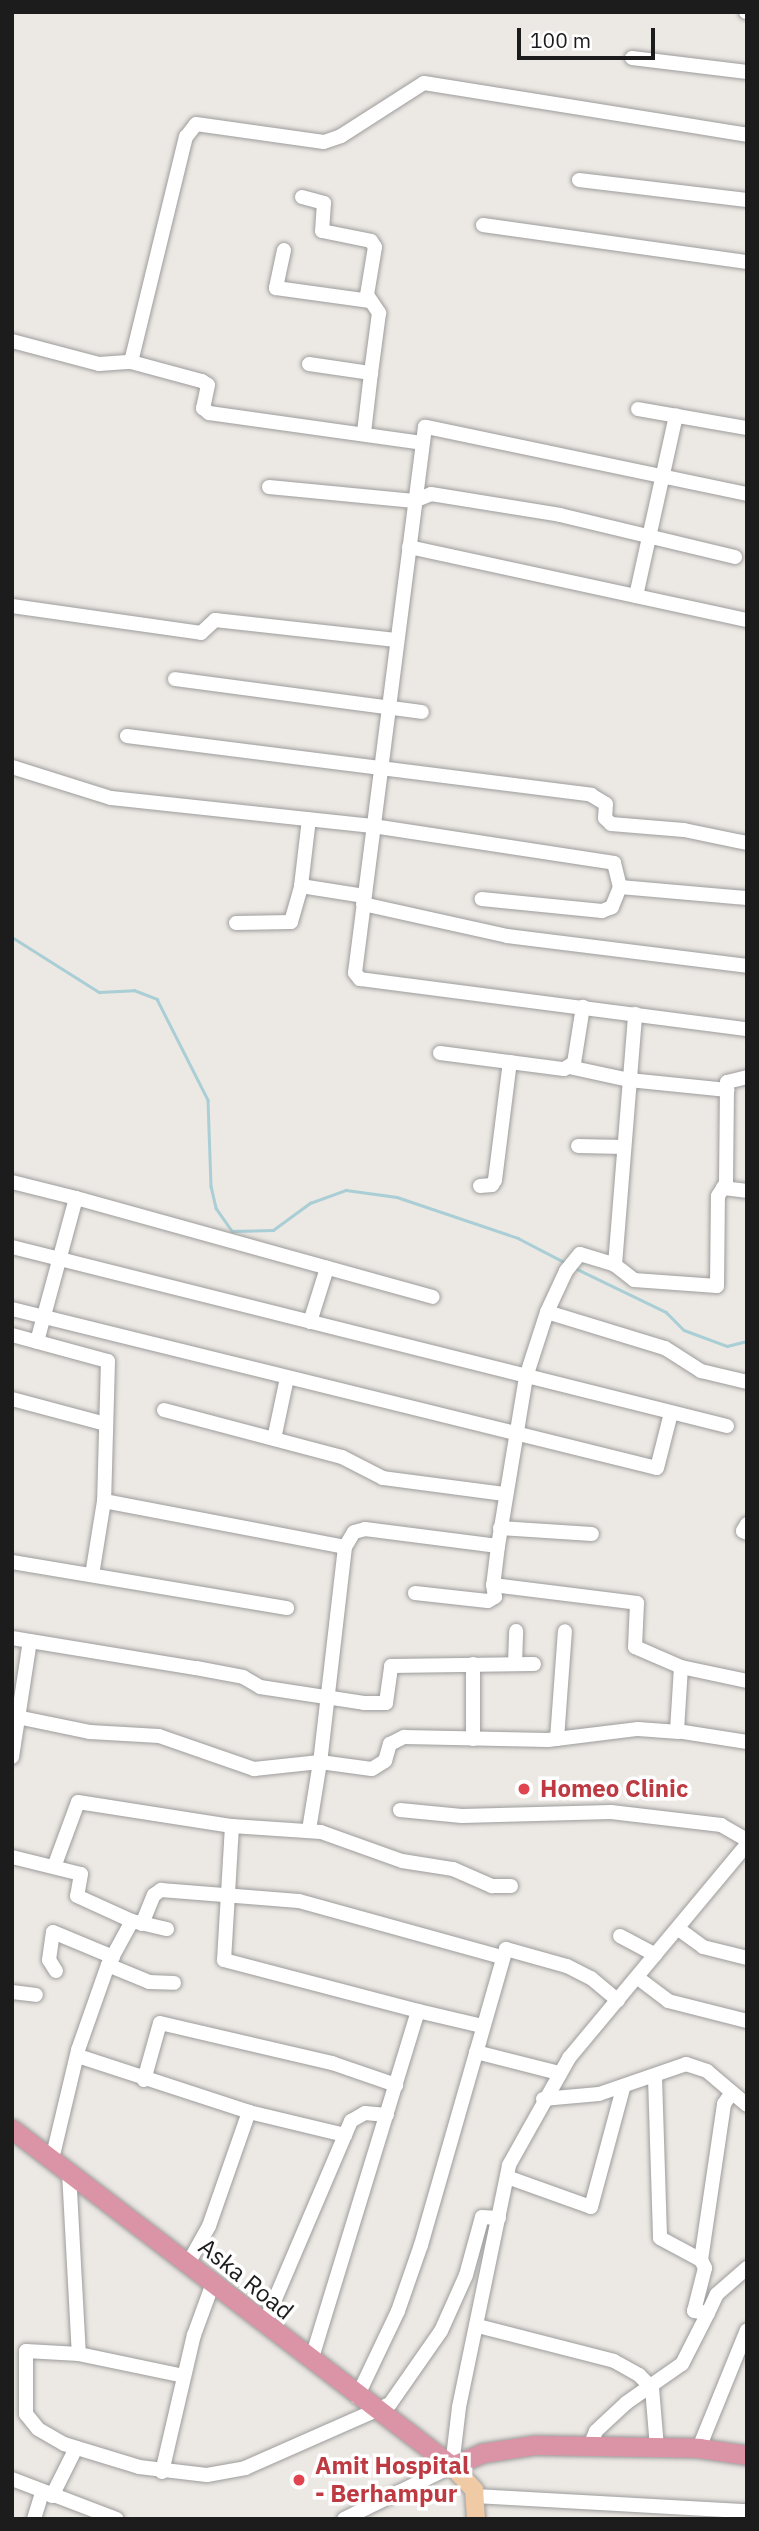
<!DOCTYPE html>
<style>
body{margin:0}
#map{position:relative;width:759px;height:2531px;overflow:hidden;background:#ece8e3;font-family:"IBM Plex Sans",sans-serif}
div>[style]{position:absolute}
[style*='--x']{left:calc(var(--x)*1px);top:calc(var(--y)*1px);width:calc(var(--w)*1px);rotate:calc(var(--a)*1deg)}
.stream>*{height:2.5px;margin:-1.25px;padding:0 1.25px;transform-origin:1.25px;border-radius:1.25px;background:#a9ced5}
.roads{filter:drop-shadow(0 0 2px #9d9d9d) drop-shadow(0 0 2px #9d9d9d)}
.minor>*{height:14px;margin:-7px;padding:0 7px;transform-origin:7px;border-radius:7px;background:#fff}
.major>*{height:18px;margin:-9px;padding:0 9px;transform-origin:9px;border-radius:9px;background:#f0caa5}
.highway>*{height:19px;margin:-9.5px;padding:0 9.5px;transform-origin:9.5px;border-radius:9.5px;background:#db94a6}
.dots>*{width:19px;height:19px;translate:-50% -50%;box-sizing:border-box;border:4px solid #fff;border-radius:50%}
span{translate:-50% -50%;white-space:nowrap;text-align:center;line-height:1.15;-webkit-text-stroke:7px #fff;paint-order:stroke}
.health-label{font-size:24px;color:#be3a42;font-weight:700}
.left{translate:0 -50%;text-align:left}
.street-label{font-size:24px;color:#1c1c1c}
.frame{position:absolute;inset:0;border:14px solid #1c1c1c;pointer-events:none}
.scale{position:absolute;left:517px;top:28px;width:138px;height:32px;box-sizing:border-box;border:4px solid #1c1c1c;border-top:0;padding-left:9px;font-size:21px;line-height:24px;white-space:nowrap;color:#1c1c1c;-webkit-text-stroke:5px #fff;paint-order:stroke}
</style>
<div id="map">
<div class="stream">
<i style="--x:12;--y:937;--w:103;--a:32.3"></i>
<i style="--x:99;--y:992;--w:35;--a:-3"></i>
<i style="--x:134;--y:990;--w:25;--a:21"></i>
<i style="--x:157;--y:999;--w:113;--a:63.2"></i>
<i style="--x:208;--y:1100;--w:86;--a:88"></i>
<i style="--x:211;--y:1186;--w:23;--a:77"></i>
<i style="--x:216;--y:1208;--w:28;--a:55"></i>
<i style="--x:232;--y:1231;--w:41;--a:-1.4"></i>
<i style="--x:273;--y:1230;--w:46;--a:-36.1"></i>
<i style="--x:310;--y:1203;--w:38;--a:-20"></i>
<i style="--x:346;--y:1190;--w:51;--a:7.8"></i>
<i style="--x:397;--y:1197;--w:128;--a:18.7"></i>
<i style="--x:518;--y:1238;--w:54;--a:27.5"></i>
<i style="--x:575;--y:1268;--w:101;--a:25.8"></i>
<i style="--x:666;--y:1312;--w:25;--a:45"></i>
<i style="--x:684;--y:1330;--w:46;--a:20.4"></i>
<i style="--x:727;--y:1346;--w:21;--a:-14"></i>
</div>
<div class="roads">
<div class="minor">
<i style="--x:746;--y:12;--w:1;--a:0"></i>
<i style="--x:632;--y:58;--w:116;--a:6.9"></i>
<i style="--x:579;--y:180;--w:169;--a:6.8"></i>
<i style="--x:302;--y:197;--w:23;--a:15"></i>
<i style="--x:324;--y:203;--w:28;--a:94"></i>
<i style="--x:322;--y:231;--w:50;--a:11.5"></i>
<i style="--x:371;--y:241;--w:7;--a:56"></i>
<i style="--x:375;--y:247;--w:49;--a:99.5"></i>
<i style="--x:367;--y:295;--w:22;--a:56"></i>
<i style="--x:379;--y:313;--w:61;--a:97.6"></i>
<i style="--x:483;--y:225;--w:267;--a:8"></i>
<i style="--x:284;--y:250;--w:39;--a:102"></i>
<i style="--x:276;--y:288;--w:95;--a:7.9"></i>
<i style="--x:12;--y:341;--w:90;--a:14.8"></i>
<i style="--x:99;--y:364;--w:32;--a:-4"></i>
<i style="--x:131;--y:362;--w:73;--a:15"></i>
<i style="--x:202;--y:381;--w:7;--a:34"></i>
<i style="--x:208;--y:385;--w:24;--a:102"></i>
<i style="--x:203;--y:408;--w:8;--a:40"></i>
<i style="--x:209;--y:413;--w:215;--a:8"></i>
<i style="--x:131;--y:362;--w:232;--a:-76.3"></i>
<i style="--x:186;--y:137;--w:16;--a:-52"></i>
<i style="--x:196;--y:124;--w:129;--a:8"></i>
<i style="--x:324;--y:142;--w:18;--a:-19"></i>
<i style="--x:341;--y:136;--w:98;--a:-32.6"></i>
<i style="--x:424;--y:83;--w:327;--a:9.1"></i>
<i style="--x:309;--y:364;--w:63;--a:8.3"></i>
<i style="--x:371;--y:373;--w:60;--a:96.7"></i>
<i style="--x:638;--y:409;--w:111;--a:9.9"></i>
<i style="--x:269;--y:487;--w:146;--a:5.5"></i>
<i style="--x:414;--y:501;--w:18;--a:-22"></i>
<i style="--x:431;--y:494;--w:131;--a:9.2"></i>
<i style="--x:560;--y:515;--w:180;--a:13.5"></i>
<i style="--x:747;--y:494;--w:329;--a:-168.2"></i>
<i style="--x:425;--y:427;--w:550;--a:97.31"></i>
<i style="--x:355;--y:973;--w:8;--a:50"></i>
<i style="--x:360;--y:979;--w:390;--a:7.4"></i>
<i style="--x:409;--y:547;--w:346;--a:12.2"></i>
<i style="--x:636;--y:596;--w:185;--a:-77.5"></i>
<i style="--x:12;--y:606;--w:191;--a:8.1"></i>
<i style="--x:201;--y:633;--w:19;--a:-43"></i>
<i style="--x:215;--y:620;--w:182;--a:6.3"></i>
<i style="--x:175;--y:679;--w:249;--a:7.6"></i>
<i style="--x:127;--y:736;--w:468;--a:7.2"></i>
<i style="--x:591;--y:795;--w:17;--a:31"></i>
<i style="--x:606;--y:804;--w:14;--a:94"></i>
<i style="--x:605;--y:818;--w:8;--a:45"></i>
<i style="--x:611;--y:824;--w:73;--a:4.7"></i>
<i style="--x:684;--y:830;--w:64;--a:11.7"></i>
<i style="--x:12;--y:767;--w:104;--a:17.4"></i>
<i style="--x:111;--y:798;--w:263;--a:6.1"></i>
<i style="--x:373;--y:826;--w:244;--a:8.7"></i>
<i style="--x:614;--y:863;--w:25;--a:76"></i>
<i style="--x:620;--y:887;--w:22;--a:112"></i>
<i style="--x:612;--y:907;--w:11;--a:158"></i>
<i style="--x:602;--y:911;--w:121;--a:-174.3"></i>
<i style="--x:301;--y:886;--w:64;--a:9"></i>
<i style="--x:620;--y:887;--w:127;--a:5"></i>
<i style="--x:363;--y:904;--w:148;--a:12.5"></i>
<i style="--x:507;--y:936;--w:242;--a:7.1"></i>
<i style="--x:236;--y:923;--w:55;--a:-1"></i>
<i style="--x:291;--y:922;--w:37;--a:-74"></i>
<i style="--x:301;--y:886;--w:67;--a:-83.2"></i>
<i style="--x:440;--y:1053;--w:125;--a:7.4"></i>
<i style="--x:564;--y:1069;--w:12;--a:-31"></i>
<i style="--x:574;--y:1063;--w:57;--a:-80.9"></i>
<i style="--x:569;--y:1067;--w:61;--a:12.2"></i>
<i style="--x:629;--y:1080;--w:99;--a:5.8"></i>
<i style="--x:578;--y:1146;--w:46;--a:1.2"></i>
<i style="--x:12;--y:1182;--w:66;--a:14"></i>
<i style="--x:76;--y:1198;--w:149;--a:105.2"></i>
<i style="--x:480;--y:1186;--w:12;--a:-5"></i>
<i style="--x:492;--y:1185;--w:6;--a:-59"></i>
<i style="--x:495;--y:1180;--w:119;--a:-82.8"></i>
<i style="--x:723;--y:1188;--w:24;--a:7"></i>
<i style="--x:76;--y:1198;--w:370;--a:15.5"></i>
<i style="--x:12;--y:1247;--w:737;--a:14.06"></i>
<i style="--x:615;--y:1265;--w:252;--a:-85.4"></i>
<i style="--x:12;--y:1309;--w:664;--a:13.85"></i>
<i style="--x:657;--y:1468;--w:57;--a:-75.7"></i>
<i style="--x:547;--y:1312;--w:123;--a:17"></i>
<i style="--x:665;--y:1348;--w:43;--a:32.6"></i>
<i style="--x:701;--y:1371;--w:47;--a:13.4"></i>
<i style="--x:310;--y:1322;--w:57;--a:-72.5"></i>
<i style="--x:12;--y:1335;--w:99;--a:15.2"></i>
<i style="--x:108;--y:1361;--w:140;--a:91.6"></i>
<i style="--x:104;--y:1501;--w:75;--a:99.2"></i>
<i style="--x:12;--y:1399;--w:96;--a:15"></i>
<i style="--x:164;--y:1410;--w:184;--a:14.8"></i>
<i style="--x:342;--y:1457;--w:46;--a:27.1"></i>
<i style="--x:383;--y:1478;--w:123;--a:7.5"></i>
<i style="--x:274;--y:1439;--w:62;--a:-78"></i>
<i style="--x:104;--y:1501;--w:245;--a:10.8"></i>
<i style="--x:345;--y:1547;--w:216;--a:96.6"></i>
<i style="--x:320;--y:1762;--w:52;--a:7.7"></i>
<i style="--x:372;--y:1769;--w:15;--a:-32"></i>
<i style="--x:385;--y:1761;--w:18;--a:-74"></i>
<i style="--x:390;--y:1744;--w:16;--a:-27"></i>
<i style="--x:404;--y:1737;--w:144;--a:1.2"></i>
<i style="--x:548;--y:1740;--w:91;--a:-7"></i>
<i style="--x:638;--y:1729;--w:41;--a:4.2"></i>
<i style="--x:747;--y:1524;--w:8;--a:120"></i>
<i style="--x:743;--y:1531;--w:4;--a:27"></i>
<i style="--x:500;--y:1528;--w:92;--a:3.7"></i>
<i style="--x:498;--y:1546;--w:171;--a:-80.6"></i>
<i style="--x:526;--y:1377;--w:68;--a:-72.1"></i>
<i style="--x:547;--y:1312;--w:45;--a:-65.1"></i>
<i style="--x:566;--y:1271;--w:22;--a:-51"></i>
<i style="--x:580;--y:1254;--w:37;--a:17"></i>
<i style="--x:615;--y:1265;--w:24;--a:38"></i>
<i style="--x:634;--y:1280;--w:83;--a:4.1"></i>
<i style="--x:717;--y:1286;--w:90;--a:-89.4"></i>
<i style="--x:718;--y:1196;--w:15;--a:-58"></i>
<i style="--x:726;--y:1183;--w:101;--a:-89.4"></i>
<i style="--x:727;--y:1082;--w:21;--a:-14"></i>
<i style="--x:345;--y:1547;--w:17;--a:-59"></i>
<i style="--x:354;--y:1532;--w:11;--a:-15"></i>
<i style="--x:365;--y:1529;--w:134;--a:7.3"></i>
<i style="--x:498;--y:1546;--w:39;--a:97"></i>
<i style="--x:493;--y:1585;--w:145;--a:7.1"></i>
<i style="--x:637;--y:1603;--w:44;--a:92.6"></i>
<i style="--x:635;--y:1647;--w:50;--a:23.5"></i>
<i style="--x:681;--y:1667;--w:64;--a:93.6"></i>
<i style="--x:677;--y:1731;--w:71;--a:8.9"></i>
<i style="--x:12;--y:1562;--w:279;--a:9.5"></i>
<i style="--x:415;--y:1593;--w:73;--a:6.3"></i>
<i style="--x:488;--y:1601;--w:8;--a:-30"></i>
<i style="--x:495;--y:1597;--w:12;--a:-99"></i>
<i style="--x:12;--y:1638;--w:186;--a:9.3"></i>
<i style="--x:196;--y:1668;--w:48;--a:10.8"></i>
<i style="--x:243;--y:1677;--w:20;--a:30"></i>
<i style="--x:260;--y:1687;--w:105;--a:8.7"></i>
<i style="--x:364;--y:1703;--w:22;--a:0"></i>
<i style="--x:386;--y:1703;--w:37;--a:-82"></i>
<i style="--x:391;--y:1666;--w:143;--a:-0.8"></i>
<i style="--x:515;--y:1664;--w:33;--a:-88"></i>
<i style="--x:681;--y:1667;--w:67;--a:12"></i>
<i style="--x:17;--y:1717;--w:75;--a:11.6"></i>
<i style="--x:90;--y:1732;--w:69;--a:3.3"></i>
<i style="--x:159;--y:1736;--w:101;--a:19.2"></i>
<i style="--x:254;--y:1769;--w:66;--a:-6.1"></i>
<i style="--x:320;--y:1762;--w:69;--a:99.2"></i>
<i style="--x:473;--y:1739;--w:75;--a:-90"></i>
<i style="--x:557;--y:1739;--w:108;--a:-85.8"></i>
<i style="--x:12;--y:1757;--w:117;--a:-81.2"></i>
<i style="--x:400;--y:1810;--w:62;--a:5.5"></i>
<i style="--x:462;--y:1816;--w:149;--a:-1.5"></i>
<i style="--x:611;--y:1812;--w:111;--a:6.7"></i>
<i style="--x:721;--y:1825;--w:30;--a:30"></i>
<i style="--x:232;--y:1826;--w:134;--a:93.4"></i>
<i style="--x:224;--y:1960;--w:201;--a:14.7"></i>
<i style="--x:12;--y:1857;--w:71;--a:13.8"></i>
<i style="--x:81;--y:1874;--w:22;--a:100"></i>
<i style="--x:77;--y:1896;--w:60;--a:24.4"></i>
<i style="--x:132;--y:1921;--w:36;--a:13"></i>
<i style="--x:54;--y:1867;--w:69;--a:-69.7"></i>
<i style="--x:78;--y:1802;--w:156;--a:8.9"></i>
<i style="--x:232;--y:1826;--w:89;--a:3.9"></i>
<i style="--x:321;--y:1832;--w:86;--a:19.7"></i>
<i style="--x:402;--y:1861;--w:52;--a:8.9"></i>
<i style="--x:453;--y:1869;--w:43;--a:23.6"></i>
<i style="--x:492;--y:1886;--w:19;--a:0"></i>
<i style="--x:142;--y:1924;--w:31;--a:-68"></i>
<i style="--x:154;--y:1895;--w:9;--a:-36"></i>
<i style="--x:161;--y:1890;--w:138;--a:4.6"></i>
<i style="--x:299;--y:1901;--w:210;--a:15.5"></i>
<i style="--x:680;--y:1930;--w:29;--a:36"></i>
<i style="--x:703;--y:1947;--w:45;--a:14"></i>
<i style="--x:620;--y:1936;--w:40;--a:28"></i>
<i style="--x:108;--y:1965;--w:44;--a:22.5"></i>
<i style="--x:149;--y:1982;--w:25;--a:2"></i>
<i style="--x:56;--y:1971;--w:13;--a:-122"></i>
<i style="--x:49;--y:1960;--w:28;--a:-82"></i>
<i style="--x:53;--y:1932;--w:65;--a:22.6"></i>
<i style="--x:638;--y:1978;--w:38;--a:37"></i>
<i style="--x:668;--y:2001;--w:81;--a:14.2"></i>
<i style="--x:12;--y:1992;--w:24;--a:7"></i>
<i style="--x:476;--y:2052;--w:86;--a:14.2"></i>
<i style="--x:78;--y:2056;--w:180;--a:18.1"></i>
<i style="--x:655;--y:2077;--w:161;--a:88.2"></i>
<i style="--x:660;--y:2238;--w:47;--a:28.2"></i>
<i style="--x:701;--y:2260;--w:9;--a:63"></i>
<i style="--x:705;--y:2268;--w:44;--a:104.3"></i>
<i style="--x:694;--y:2311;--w:14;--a:8"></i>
<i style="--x:708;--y:2313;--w:21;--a:-65"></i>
<i style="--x:717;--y:2294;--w:40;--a:-41"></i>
<i style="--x:144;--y:2080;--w:59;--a:-74.3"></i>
<i style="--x:160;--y:2023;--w:177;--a:13.1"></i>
<i style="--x:332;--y:2063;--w:68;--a:19"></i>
<i style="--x:543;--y:2099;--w:56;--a:-5.1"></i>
<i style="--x:599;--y:2094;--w:92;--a:-19"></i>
<i style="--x:686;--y:2064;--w:22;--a:18"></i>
<i style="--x:707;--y:2071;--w:52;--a:40.4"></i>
<i style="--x:54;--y:2151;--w:104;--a:-76.6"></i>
<i style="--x:78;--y:2050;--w:90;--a:-70.6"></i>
<i style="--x:108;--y:1965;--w:50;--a:-61.4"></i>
<i style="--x:69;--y:2172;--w:182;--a:86.9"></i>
<i style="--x:507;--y:2177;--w:89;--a:19.7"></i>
<i style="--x:591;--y:2207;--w:123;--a:-74.9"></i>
<i style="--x:701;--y:2260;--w:158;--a:-81.6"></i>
<i style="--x:724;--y:2104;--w:14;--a:-56"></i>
<i style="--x:189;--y:2262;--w:41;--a:-60.9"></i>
<i style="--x:209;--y:2226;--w:121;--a:-70.7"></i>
<i style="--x:249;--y:2112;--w:99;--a:13.5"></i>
<i style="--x:264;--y:2325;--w:222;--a:-66.9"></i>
<i style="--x:351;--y:2121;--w:16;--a:-30"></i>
<i style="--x:365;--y:2113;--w:22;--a:5"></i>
<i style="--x:478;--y:2326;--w:140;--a:14.4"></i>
<i style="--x:614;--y:2361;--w:29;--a:29"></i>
<i style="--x:639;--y:2375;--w:18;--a:45"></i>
<i style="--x:652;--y:2388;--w:59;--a:85.2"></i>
<i style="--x:311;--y:2361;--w:366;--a:-73"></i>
<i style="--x:418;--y:2011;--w:66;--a:13.2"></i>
<i style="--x:184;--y:2376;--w:107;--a:-168.2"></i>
<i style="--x:79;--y:2354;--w:53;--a:-176.8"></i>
<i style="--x:26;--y:2351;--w:63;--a:90"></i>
<i style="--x:26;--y:2414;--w:19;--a:51"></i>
<i style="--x:38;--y:2429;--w:30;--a:30"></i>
<i style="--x:64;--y:2444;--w:78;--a:17"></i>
<i style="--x:139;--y:2467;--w:68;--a:6.7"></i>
<i style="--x:207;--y:2475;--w:39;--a:-10"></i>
<i style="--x:245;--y:2468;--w:158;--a:-23.8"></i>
<i style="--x:390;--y:2404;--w:89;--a:-55.1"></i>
<i style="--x:441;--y:2331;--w:61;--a:-65.9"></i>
<i style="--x:466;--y:2275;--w:60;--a:-74.6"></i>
<i style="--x:482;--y:2217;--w:17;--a:3"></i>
<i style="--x:357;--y:2397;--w:95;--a:-64.5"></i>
<i style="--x:398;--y:2311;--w:70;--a:-70.8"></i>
<i style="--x:421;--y:2245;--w:308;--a:-74"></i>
<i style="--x:506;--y:1949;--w:63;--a:15.6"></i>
<i style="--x:567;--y:1966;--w:27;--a:27"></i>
<i style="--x:591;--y:1978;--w:35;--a:40"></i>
<i style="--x:590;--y:2446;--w:16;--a:-68"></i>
<i style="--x:596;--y:2431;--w:41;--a:-43"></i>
<i style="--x:626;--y:2403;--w:68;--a:-34.9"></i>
<i style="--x:682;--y:2364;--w:57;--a:-63"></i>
<i style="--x:699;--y:2448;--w:127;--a:-67.9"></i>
<i style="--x:162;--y:2472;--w:141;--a:-76.9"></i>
<i style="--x:194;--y:2335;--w:55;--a:-69.9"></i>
<i style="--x:12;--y:2479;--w:112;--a:20.9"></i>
<i style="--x:52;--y:2496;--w:54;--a:-63.4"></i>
<i style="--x:475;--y:2496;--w:272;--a:3.2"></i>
<i style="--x:34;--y:2519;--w:27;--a:-73"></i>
<i style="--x:344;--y:2519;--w:120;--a:-26.1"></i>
<i style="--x:452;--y:2466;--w:59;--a:-83.2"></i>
<i style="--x:459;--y:2407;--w:247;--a:-78.3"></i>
<i style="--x:509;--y:2165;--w:123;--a:-60.7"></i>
<i style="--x:569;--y:2058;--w:278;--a:-50.2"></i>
</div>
<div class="major">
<i style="--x:452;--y:2466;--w:33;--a:47"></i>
<i style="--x:474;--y:2490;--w:29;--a:86"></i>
</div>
<div class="highway">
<i style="--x:12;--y:2129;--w:554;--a:37.45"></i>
<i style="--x:452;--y:2466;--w:33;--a:-23"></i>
<i style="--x:482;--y:2453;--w:54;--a:-8.6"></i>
<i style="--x:535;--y:2445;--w:164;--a:1"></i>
<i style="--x:699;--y:2448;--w:49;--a:8.3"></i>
</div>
</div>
<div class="dots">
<i style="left:524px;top:1789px;background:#e0444e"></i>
<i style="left:299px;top:2480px;background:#e0444e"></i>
</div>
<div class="health-label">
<span class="left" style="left:540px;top:1789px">Homeo Clinic</span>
<span class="left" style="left:315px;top:2480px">Amit Hospital<br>- Berhampur</span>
</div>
<div class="street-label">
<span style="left:246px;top:2279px;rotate:39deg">Aska Road</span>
</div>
<div class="frame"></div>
<div class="scale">100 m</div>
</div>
